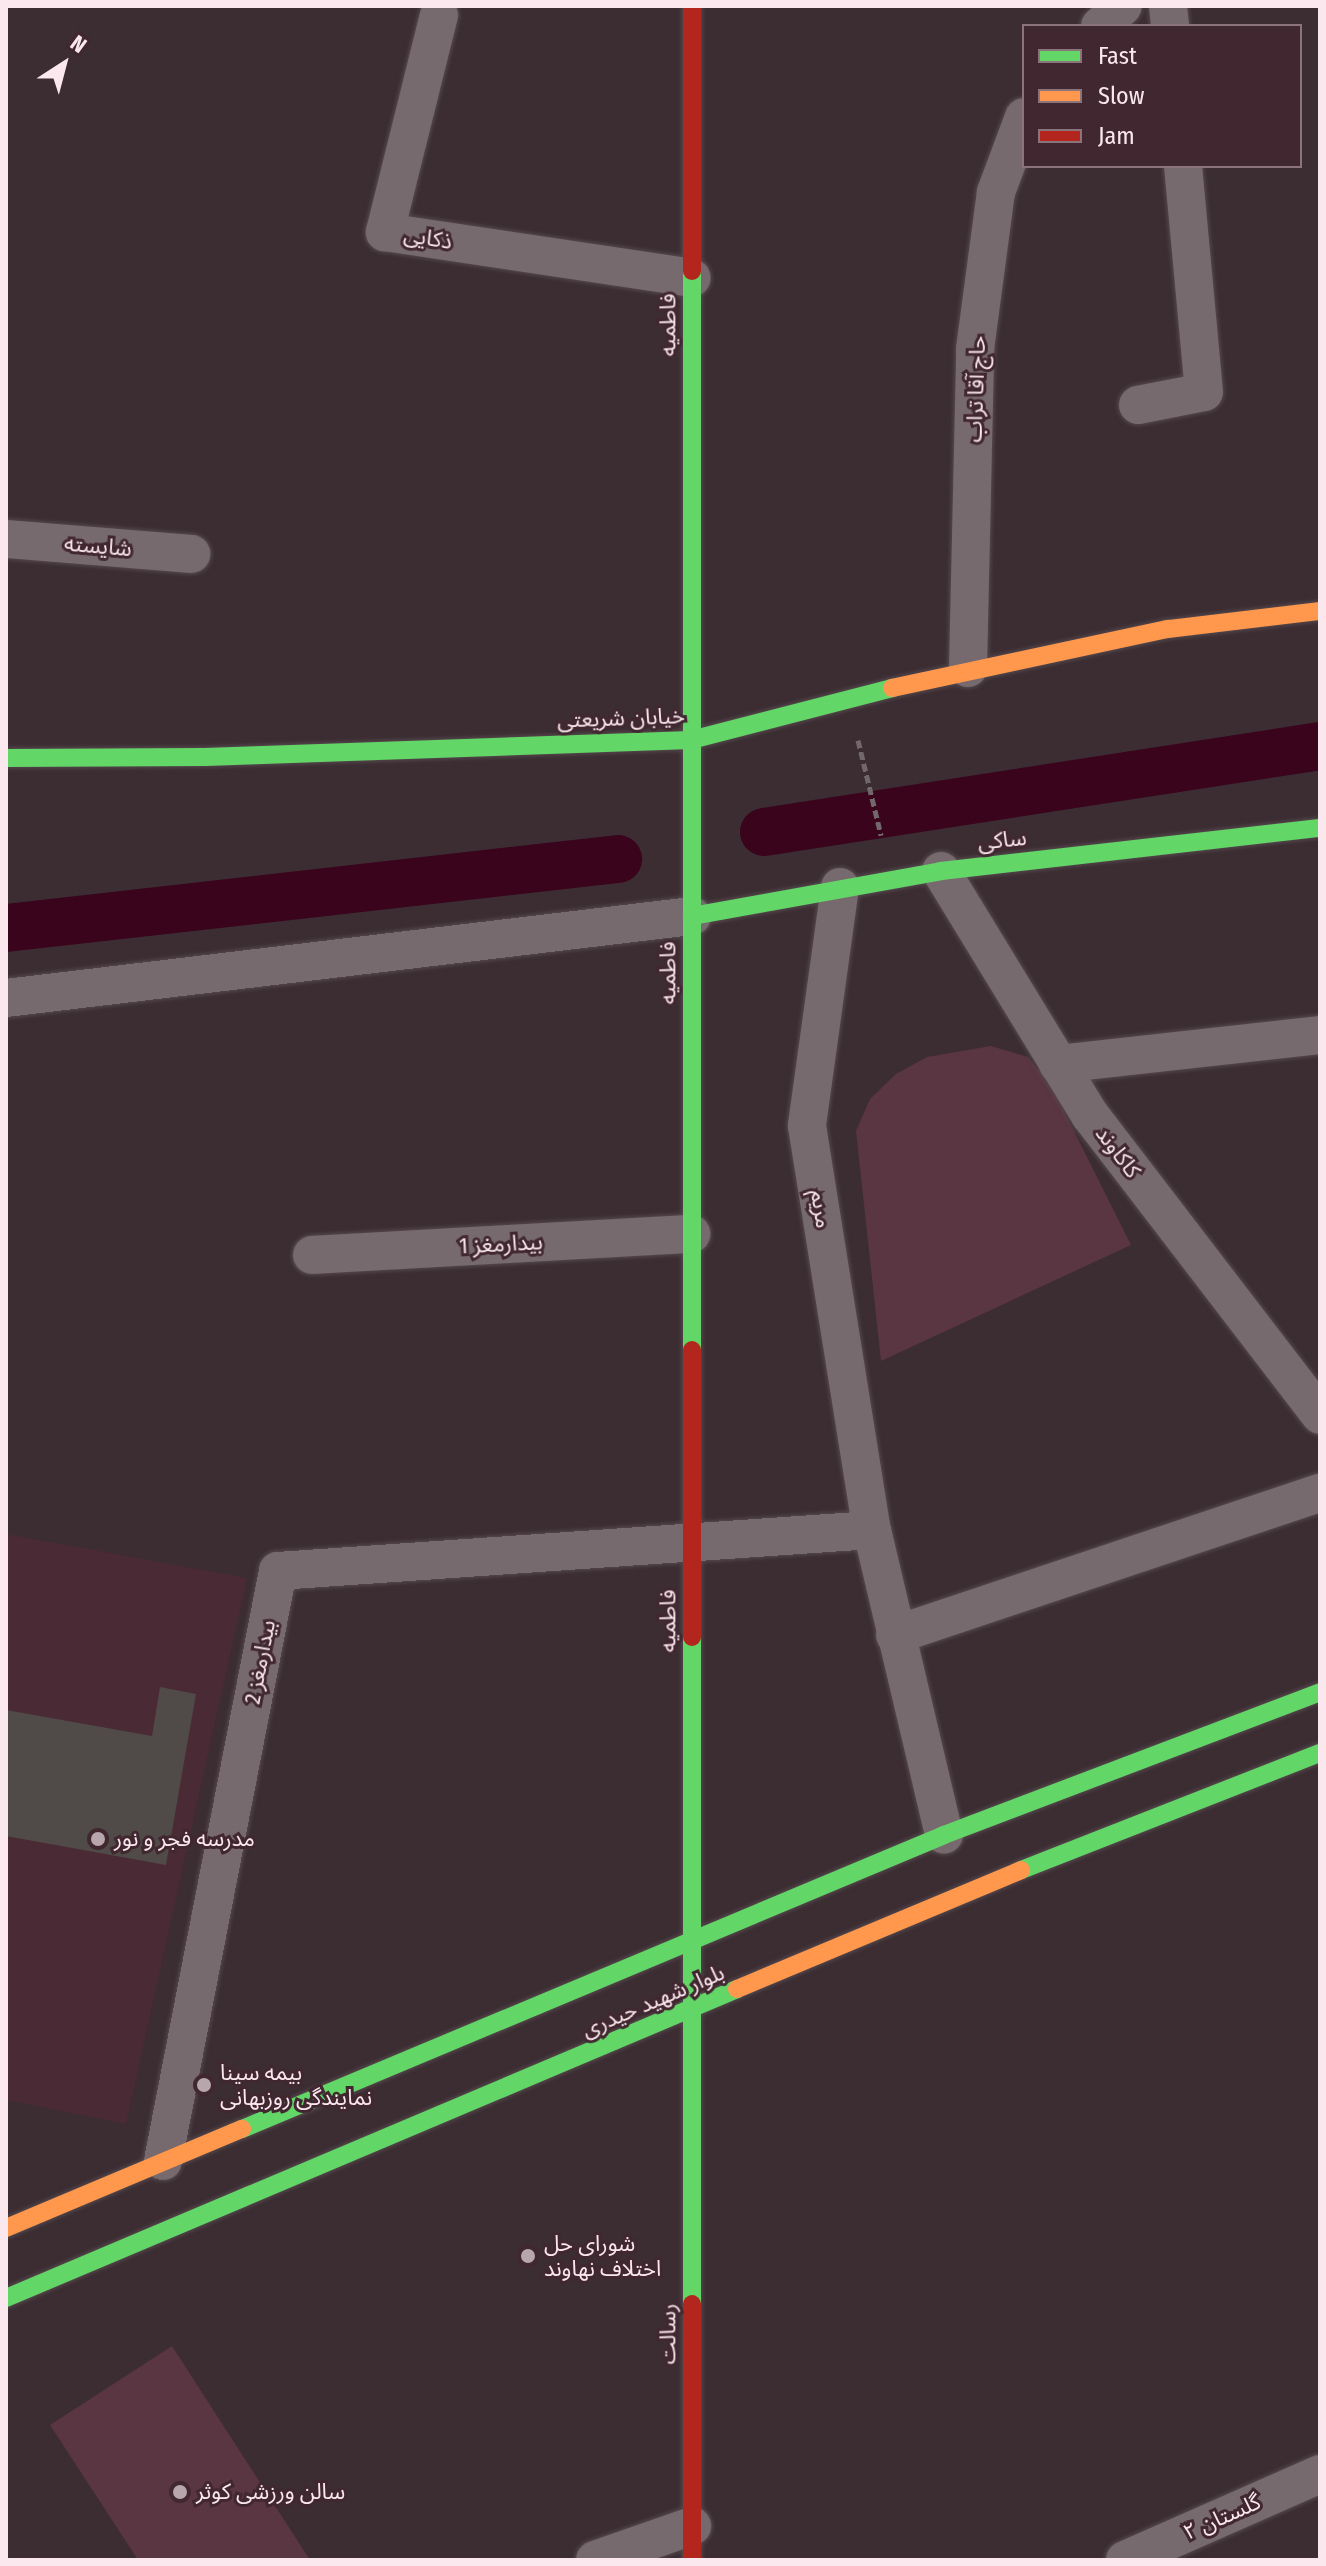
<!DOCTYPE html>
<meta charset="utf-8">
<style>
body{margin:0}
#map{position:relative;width:1326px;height:2566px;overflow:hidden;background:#3b2d32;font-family:"Fira Sans Condensed","Noto Sans Arabic",sans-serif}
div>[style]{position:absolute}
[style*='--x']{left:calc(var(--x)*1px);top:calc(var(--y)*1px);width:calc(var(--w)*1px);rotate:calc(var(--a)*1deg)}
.built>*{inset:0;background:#4a2b35}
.green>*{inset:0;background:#5a3542}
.canal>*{height:48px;margin:-24px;padding:0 24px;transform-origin:24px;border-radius:24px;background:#3a041d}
.building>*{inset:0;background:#504a49}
.path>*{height:5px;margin-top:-2.5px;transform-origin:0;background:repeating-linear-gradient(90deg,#72676a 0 8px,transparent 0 12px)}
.roads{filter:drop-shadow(0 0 2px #55494d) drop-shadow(0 0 2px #55494d)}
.street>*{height:38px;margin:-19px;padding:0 19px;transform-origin:19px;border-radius:19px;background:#776a6e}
.fast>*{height:18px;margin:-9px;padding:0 9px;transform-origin:9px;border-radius:9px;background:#63d668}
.slow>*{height:18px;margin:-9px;padding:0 9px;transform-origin:9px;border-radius:9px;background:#ff974d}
.jam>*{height:18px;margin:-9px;padding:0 9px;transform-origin:9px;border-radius:9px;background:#b3261e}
.dots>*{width:22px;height:22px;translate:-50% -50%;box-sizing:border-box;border:4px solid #412730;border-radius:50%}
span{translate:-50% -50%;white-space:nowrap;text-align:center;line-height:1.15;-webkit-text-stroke:6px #412730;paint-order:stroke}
.street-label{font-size:22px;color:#fae8ee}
.poi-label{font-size:22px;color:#fae8ee}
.left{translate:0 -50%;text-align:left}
.frame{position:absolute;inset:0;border:8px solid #fae8ee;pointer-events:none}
.legend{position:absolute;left:1022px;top:24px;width:280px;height:144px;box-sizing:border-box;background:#412730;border:2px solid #8b747c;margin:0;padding:10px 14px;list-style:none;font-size:24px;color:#fae8ee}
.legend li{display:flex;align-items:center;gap:16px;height:40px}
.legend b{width:40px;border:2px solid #8b747c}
.north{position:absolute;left:24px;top:24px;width:80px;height:80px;-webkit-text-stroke:6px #412730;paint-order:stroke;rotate:36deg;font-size:22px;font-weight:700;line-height:32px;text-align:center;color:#fae8ee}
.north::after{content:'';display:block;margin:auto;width:28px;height:36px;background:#fae8ee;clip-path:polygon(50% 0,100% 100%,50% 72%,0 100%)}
</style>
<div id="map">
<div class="built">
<i style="clip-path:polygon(6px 1534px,247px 1578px,126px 2124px,6px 2100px)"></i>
</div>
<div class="green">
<i style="clip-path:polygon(991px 1046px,1028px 1057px,1052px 1087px,1131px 1245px,881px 1361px,856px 1131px,870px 1099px,896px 1074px,927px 1057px)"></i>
<i style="clip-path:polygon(172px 2346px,310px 2560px,138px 2560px,50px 2425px)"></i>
</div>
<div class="canal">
<i style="--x:764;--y:832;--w:563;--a:-8.79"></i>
<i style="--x:6;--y:928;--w:616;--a:-6.43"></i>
</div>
<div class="building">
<i style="clip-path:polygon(160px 1687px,196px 1694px,166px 1865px,6px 1836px,6px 1710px,152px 1736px)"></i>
</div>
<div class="path">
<i style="--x:858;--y:740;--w:98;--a:76.4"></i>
</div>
<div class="roads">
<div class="street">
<i style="--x:1168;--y:6;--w:20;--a:84"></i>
<i style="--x:439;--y:15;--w:224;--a:104"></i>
<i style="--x:385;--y:232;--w:310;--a:8.5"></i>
<i style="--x:1100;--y:26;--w:30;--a:-41"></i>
<i style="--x:1138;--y:405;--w:67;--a:-11.1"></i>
<i style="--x:1204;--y:392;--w:227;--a:-95.3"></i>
<i style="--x:6;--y:539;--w:186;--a:4.6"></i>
<i style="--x:968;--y:668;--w:319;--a:-88.7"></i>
<i style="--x:975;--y:349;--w:158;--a:-82.4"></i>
<i style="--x:996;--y:192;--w:80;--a:-69.5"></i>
<i style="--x:941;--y:871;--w:286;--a:58.6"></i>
<i style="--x:1090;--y:1115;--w:378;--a:52.5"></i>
<i style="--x:840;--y:887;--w:241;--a:97.9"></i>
<i style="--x:807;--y:1126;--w:409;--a:80.9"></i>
<i style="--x:872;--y:1530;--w:313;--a:76.7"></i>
<i style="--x:6;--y:998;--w:691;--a:-6.82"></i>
<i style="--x:1058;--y:1064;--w:264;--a:-6.3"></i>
<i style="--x:312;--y:1255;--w:380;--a:-3.2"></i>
<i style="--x:895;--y:1635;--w:448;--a:-18.5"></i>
<i style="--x:163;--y:2161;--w:601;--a:-78.97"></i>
<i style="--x:278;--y:1571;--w:595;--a:-3.95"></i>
<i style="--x:595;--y:2560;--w:103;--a:-19.3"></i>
<i style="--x:1125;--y:2560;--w:213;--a:-23.8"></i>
</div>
<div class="fast">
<i style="--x:692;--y:271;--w:1079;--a:90"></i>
<i style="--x:6;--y:758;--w:199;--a:-0.3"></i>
<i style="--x:205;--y:757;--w:486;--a:-2"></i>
<i style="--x:691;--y:740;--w:208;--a:-14.5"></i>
<i style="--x:692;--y:916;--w:253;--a:-10.2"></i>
<i style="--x:941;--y:871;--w:381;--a:-6.5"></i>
<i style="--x:692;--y:1637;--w:667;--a:90"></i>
<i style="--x:1021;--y:1870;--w:321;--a:-21.4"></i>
<i style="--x:242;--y:2129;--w:761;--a:-22.72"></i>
<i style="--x:944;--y:1835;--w:402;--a:-20.8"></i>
<i style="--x:6;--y:2298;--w:794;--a:-22.91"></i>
</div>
<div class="slow">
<i style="--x:892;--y:688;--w:282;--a:-12.1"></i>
<i style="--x:1168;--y:629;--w:153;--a:-6.8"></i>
<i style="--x:737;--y:1989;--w:308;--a:-22.7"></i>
<i style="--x:6;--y:2228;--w:256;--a:-22.8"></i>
</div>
<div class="jam">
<i style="--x:692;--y:6;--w:265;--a:90"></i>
<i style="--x:692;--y:1350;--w:287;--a:90"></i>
<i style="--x:692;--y:2304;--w:256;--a:90"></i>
</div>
</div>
<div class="dots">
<i style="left:98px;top:1839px;background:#b7a7ac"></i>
<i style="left:204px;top:2085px;background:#b7a7ac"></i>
<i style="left:528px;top:2256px;background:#b7a7ac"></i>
<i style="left:180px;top:2492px;background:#b7a7ac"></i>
</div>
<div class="street-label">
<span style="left:428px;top:238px;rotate:9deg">ذکایی</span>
<span style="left:668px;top:325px;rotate:-90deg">فاطمیه</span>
<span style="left:976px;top:389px;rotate:-88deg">حاج آقا تراب</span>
<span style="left:98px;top:546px;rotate:5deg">شایسته</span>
<span style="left:621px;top:718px;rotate:-2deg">خیابان شریعتی</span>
<span style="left:1002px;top:840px;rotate:-6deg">ساکی</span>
<span style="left:668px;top:973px;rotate:-90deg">فاطمیه</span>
<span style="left:1118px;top:1152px;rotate:53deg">کاکاوند</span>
<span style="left:821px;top:1209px;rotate:81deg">مریم</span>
<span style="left:501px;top:1244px;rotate:-3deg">بیدارمغز 1</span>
<span style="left:668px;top:1621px;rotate:-90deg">فاطمیه</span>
<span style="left:260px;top:1662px;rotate:-79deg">بیدارمغز 2</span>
<span style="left:653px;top:2001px;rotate:-23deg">بلوار شهید حیدری</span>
<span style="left:668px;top:2334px;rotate:-90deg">رسالت</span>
<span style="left:1222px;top:2517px;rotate:-24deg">گلستان ۲</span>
</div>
<div class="poi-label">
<span class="left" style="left:114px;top:1839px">مدرسه فجر و نور</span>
<span class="left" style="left:220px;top:2085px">بیمه سینا<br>نمایندگی روزبهانی</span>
<span class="left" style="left:544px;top:2256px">شورای حل<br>اختلاف نهاوند</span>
<span class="left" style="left:196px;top:2492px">سالن ورزشی کوثر</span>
</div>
<div class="frame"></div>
<ul class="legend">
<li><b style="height:10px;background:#63d668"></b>Fast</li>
<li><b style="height:10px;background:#ff974d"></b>Slow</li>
<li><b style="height:10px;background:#b3261e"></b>Jam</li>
</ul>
<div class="north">N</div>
</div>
